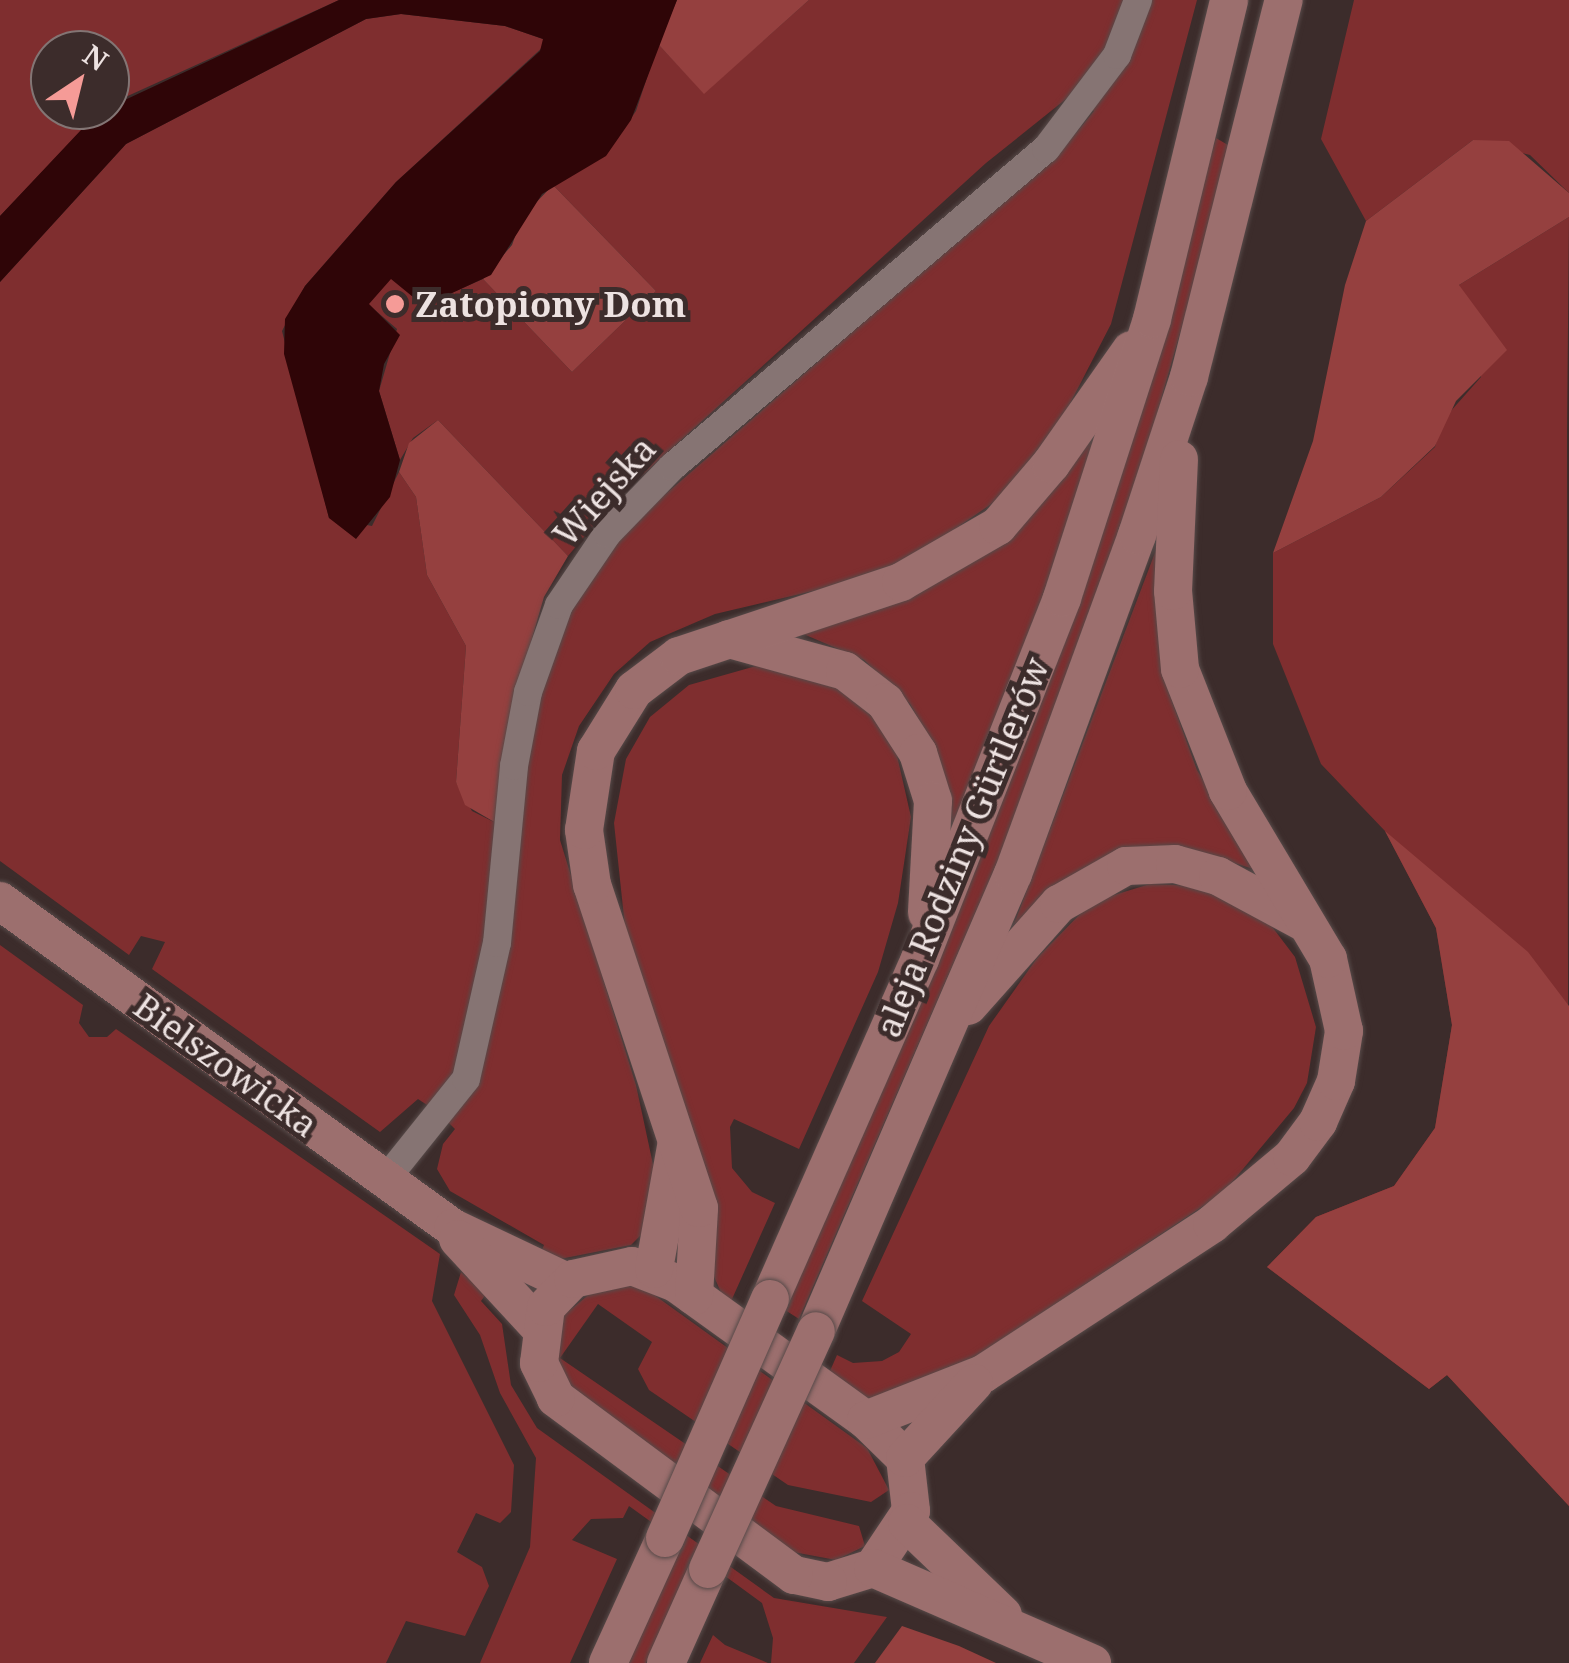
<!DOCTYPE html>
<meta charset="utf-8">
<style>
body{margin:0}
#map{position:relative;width:1569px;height:1663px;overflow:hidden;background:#3c2c2b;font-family:"Noto Serif",serif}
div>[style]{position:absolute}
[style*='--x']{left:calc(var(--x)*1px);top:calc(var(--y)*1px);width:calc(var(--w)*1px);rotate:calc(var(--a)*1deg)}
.green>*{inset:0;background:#7f2e2f}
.forest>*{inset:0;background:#95403f}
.water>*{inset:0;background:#2f0507}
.roads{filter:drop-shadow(0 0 2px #574a49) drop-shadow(0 0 2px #574a49)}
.street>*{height:28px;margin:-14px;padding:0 14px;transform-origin:14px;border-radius:14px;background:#867473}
.secondary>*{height:38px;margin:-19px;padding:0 19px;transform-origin:19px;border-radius:19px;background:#9c6f6e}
.bridges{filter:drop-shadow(0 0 2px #574a49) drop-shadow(0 0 2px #574a49)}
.secondary-bridge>*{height:38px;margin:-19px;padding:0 19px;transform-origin:19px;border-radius:19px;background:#9c6f6e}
.dots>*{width:28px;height:28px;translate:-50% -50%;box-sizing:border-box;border:5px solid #3c2c2b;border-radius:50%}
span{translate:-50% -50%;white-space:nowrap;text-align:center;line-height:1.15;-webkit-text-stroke:10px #3c2c2b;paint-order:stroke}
.poi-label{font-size:35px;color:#ede2e1;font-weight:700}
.left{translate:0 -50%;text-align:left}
.street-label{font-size:35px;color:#ede2e1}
.north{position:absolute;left:30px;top:30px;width:100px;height:100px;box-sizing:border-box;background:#3c2c2b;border:2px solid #837574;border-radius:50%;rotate:35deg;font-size:28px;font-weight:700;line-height:40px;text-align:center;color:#ede2e1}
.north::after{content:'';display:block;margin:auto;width:35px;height:45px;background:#f59b97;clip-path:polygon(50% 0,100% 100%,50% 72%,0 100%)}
</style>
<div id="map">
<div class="green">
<i style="clip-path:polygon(0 0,339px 0,110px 104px,110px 50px,50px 50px,50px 110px,101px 110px,0 216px)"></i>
<i style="clip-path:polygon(809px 0,1197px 0,1111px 324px,1060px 423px,1000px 498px,910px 560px,851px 582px,715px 614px,650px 642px,614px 674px,579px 726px,562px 775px,560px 840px,636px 1085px,657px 1183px,647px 1229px,631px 1245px,555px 1260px,540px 1255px,544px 1245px,450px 1191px,437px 1169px,443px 1144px,455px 1129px,448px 1122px,532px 721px,568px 612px,623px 531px,1062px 150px,1094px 111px,1071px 95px,986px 163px,615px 500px,568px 556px,438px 420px,413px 438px,400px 460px,379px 391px,397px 329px,368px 304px,391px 278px,431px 302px,483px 279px,572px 372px,656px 291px,553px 185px,606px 155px,636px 111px,658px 44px,704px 93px)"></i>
<i style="clip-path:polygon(1354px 0,1569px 0,1569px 193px,1530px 155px,1473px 140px,1366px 221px,1321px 139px)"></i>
<i style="clip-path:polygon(401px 14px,505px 26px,543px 39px,545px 45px,396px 182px,305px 286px,282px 331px,329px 518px,372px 526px,399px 472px,416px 497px,427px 575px,466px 646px,456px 782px,472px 811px,496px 823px,498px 860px,463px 1062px,430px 1107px,418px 1099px,380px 1132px,152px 969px,165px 942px,141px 936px,129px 955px,0 861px,0 282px,126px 144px,366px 19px)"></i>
<i style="clip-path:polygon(1216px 138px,1233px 148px,1124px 529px,1020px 810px,799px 1319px,782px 1308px,974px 874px,1093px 560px)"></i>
<i style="clip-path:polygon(1569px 217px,1567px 434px,1569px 1506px,1447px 1375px,1429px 1389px,1267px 1267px,1316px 1217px,1394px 1186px,1435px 1128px,1452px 1025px,1436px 928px,1385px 831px,1321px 764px,1273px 644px,1273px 553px,1381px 497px,1435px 447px,1442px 421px,1481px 377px,1459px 285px)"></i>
<i style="clip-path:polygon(1095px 436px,1068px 531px,952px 839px,931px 741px,910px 704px,864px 660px,801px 633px,877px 607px)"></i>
<i style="clip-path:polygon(1156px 550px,1169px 693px,1197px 770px,1260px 871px,1189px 849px,1014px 924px)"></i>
<i style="clip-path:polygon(756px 666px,807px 672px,862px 701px,894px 742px,911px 817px,898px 903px,878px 972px,799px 1149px,734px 1119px,730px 1127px,732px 1168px,752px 1192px,775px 1203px,728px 1308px,711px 1270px,706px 1171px,625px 927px,614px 823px,626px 759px,650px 717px,689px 685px)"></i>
<i style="clip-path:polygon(1150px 884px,1197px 886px,1270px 924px,1295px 957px,1316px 1027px,1307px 1083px,1294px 1108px,1223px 1193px,945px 1377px,876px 1404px,826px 1380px,837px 1355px,853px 1363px,882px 1361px,899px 1352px,911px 1334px,862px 1301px,989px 1026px,1037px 958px,1081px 913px,1101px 899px)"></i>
<i style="clip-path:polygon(0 945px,83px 1005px,79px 1023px,89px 1037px,107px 1037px,116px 1029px,440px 1254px,432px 1301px,514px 1465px,511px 1512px,500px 1523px,476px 1513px,457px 1552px,482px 1567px,489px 1586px,465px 1636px,406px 1621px,386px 1663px,0 1663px)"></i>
<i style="clip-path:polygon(461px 1272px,486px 1294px,481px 1301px,502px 1324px,511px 1385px,537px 1428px,774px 1598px,887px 1617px,854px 1663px,771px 1663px,773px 1638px,762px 1603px,695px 1554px,646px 1663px,625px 1663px,679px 1542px,629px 1506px,623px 1518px,591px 1519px,572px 1540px,617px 1559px,570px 1663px,480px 1663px,530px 1547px,536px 1458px,500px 1393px,480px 1335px,454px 1295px)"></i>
<i style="clip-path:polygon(630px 1285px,653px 1294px,867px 1448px,889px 1490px,871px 1502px,788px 1485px,649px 1390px,638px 1369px,652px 1342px,598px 1304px,560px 1358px,776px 1506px,859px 1526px,865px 1546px,836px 1560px,793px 1552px,567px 1386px,555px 1347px,564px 1315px,598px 1287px)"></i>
<i style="clip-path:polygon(713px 1635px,725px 1645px,768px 1663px,700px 1663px)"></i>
</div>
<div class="forest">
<i style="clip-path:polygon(677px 0,809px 0,704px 94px,658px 44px)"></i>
<i style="clip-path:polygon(1473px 140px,1509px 141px,1569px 193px,1569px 217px,1459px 285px,1507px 350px,1456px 401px,1435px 446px,1381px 497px,1273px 553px,1313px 441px,1345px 285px,1366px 221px)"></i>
<i style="clip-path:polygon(553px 185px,656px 291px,572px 372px,483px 279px,512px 245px,522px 217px)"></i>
<i style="clip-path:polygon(438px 420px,568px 556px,544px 597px,516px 694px,496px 823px,465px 805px,456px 782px,466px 646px,427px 575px,416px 497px,399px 472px,409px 443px)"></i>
<i style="clip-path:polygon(1385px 831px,1528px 952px,1569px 1006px,1569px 1506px,1447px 1375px,1429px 1389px,1267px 1267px,1316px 1217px,1394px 1186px,1435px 1128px,1452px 1025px,1436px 928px)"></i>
<i style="clip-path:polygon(902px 1626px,959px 1646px,996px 1663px,875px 1663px)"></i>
</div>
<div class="water">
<i style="clip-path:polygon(339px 0,677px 0,631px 120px,606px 156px,542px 194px,491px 275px,424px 306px,391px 279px,369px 304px,400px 335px,384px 364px,379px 391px,400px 460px,390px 497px,356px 539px,329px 518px,284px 354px,285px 319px,305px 286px,396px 182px,540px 51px,543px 39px,505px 26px,401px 14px,366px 19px,126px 144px,0 282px,0 216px,97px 113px)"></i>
</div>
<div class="roads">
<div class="street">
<i style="--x:385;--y:1180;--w:129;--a:-51.3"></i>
<i style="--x:466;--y:1079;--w:139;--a:-77.2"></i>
<i style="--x:497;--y:943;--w:178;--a:-84.5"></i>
<i style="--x:514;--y:766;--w:75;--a:-79.3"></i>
<i style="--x:528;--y:692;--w:92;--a:-70.4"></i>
<i style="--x:559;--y:605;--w:86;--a:-55.9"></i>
<i style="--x:607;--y:534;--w:93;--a:-45.9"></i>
<i style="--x:672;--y:467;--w:491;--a:-40.4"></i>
<i style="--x:1046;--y:149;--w:118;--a:-52.9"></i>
<i style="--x:1117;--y:55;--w:59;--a:-69.1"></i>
</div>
<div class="secondary">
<i style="--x:729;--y:639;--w:120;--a:15.4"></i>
<i style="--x:845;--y:671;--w:51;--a:37.8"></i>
<i style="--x:885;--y:702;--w:61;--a:57.1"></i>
<i style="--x:918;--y:753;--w:50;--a:72.6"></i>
<i style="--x:933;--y:801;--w:112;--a:93.1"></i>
<i style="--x:0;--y:901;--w:559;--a:35.82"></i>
<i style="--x:453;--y:1228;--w:126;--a:25.3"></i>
<i style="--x:968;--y:1006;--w:137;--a:-48.3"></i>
<i style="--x:1059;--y:904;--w:77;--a:-29.6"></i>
<i style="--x:1126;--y:866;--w:49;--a:-2.3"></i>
<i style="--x:1175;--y:864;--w:45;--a:15.6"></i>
<i style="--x:1218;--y:876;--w:97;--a:28.4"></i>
<i style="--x:458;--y:1239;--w:121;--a:47.3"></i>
<i style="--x:632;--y:1266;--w:47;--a:21.1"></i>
<i style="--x:676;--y:1283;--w:234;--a:35.8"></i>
<i style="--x:866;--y:1420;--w:54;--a:44.3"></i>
<i style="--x:905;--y:1458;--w:53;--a:83.5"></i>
<i style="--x:911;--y:1511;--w:69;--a:123.7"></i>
<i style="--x:873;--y:1568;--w:47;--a:162.7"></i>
<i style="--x:828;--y:1582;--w:35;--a:-168"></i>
<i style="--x:794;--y:1575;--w:297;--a:-143.4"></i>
<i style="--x:556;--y:1398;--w:39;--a:-116"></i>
<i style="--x:539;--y:1363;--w:56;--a:-82.9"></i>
<i style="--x:546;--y:1307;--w:39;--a:-46"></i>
<i style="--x:573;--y:1279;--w:60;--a:-12.4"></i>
<i style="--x:654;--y:1269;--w:124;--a:-79.8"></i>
<i style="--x:694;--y:1296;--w:88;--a:-86.7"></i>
<i style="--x:699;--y:1208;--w:340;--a:-108.3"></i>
<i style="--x:592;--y:885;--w:56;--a:-98.3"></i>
<i style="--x:584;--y:830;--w:80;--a:-81.4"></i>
<i style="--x:596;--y:751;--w:72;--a:-58.1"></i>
<i style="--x:634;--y:690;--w:56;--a:-37.1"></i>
<i style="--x:679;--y:656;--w:234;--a:-18.4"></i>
<i style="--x:901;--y:582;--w:112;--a:-30"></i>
<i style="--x:998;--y:526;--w:82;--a:-49.5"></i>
<i style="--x:1051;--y:464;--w:139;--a:-54.9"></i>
<i style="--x:770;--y:1299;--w:372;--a:-66.2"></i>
<i style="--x:920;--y:959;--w:388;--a:-68.5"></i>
<i style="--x:1062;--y:598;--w:293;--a:-72.1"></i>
<i style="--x:1152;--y:319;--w:328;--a:-76.4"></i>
<i style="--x:816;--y:1331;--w:498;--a:-66.7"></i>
<i style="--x:1013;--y:874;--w:361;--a:-69.9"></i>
<i style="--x:1137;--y:535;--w:166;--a:-71.8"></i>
<i style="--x:1189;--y:377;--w:389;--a:-75.9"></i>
<i style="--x:866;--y:1420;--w:126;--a:-21.5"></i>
<i style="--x:983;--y:1374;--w:274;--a:-33.2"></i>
<i style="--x:1212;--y:1224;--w:104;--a:-39.9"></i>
<i style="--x:1292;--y:1157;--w:44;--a:-53.4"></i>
<i style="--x:1318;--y:1122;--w:45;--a:-66.3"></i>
<i style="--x:1336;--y:1081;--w:51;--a:-80.9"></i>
<i style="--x:1344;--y:1031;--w:74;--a:-102.5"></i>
<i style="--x:1328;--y:959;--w:196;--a:-120.8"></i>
<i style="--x:1228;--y:791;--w:131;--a:-111.5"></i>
<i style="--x:1180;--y:669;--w:78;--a:-95.1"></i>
<i style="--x:1173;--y:591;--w:132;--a:-87.4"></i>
<i style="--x:905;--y:1458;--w:102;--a:-47.4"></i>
<i style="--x:907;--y:1523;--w:133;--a:43.8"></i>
<i style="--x:873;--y:1568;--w:239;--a:23.5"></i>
<i style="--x:608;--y:1663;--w:137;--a:-65.5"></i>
<i style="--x:666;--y:1663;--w:103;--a:-65.9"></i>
</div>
</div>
<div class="bridges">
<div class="secondary-bridge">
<i style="--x:665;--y:1538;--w:261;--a:-66.3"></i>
<i style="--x:708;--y:1569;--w:261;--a:-65.6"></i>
</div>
</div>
<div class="dots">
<i style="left:395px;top:304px;background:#f59b97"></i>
</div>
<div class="poi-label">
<span class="left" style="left:415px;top:304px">Zatopiony Dom</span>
</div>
<div class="street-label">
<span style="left:604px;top:491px;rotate:-48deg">Wiejska</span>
<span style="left:962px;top:847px;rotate:-68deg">aleja Rodziny Gürtlerów</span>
<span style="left:226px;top:1065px;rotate:36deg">Bielszowicka</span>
</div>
<div class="north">N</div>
</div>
